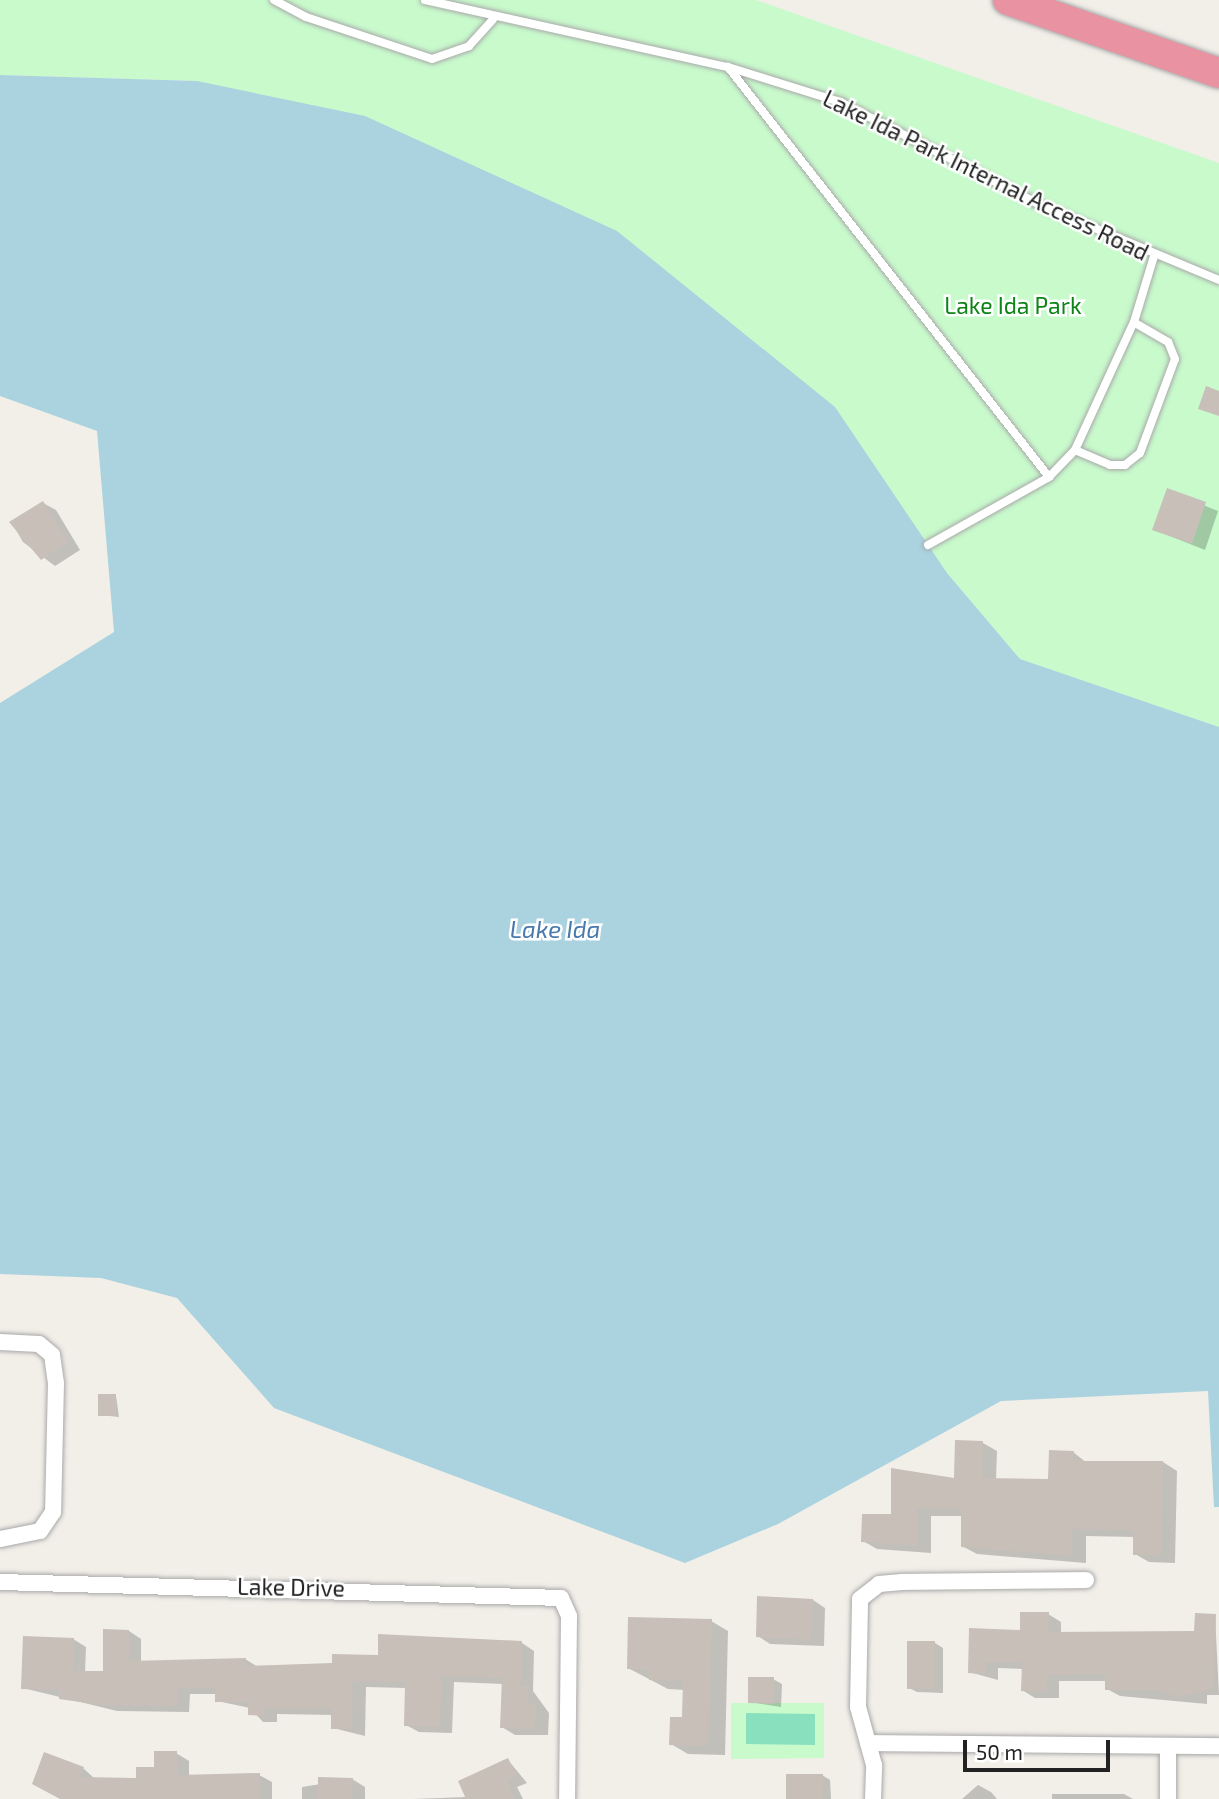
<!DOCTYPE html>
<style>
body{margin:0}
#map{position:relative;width:1219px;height:1799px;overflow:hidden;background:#f2efe9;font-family:"Exo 2",sans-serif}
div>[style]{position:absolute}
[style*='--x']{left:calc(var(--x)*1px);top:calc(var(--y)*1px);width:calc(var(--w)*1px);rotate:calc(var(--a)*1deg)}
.park>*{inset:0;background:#c8facc}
.pitch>*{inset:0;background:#88e0be}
.water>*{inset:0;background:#aad3df}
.shadow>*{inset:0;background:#0003}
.building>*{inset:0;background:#c7bfb8}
.roads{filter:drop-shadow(0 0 2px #a9a9a9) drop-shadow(0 0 2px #a9a9a9)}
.service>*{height:8px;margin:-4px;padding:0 4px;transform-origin:4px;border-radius:4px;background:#fff}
.minor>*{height:16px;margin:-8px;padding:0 8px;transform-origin:8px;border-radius:8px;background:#fff}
.motorway>*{height:30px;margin:-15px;padding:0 15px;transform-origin:15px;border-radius:15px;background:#e892a2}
span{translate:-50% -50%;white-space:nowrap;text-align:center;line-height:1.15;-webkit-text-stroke:5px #fff;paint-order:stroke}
.street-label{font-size:23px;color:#222}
.park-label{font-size:23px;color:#0c8416}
.water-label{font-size:24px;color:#4a7aab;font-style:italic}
.scale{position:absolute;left:963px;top:1740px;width:147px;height:32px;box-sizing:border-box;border:4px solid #222;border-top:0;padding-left:9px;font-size:21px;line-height:24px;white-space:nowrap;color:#222;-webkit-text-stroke:5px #fff;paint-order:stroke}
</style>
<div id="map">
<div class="park">
<i style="clip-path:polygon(0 0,756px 0,1219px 163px,1219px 727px,1020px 659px,947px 573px,197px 81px,0 75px)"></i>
<i style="clip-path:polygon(731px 1703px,824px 1703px,824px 1758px,731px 1759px)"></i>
</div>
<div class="pitch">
<i style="clip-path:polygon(746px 1713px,815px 1714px,815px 1745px,746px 1744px)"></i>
</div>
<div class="water">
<i style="clip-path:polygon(0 75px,197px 81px,365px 116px,617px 231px,835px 407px,947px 573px,1020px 659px,1219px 727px,1219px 1507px,1214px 1507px,1208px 1391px,1001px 1401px,778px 1524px,685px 1563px,274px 1408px,177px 1298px,101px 1278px,0 1274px,0 703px,114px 632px,97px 431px,0 396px)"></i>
</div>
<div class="shadow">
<i style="clip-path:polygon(1168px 491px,1218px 511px,1205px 550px,1155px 530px)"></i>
<i style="clip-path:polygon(43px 503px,56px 510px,80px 550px,55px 566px,23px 542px,12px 523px)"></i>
<i style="clip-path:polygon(116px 1396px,119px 1417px,100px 1415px)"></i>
<i style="clip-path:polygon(983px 1443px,997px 1451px,996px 1480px,1050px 1481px,1073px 1452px,1087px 1463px,1163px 1462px,1177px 1471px,1175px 1563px,1149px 1562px,1135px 1554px,1135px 1537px,1086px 1536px,1086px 1563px,977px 1554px,962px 1546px,963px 1516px,931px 1516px,931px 1553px,877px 1549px,863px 1541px,956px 1480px)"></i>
<i style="clip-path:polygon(813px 1600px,825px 1608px,824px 1646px,770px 1644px,758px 1636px)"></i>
<i style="clip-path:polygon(1048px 1614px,1061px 1622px,1061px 1634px,1196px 1633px,1215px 1615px,1219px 1695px,1207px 1695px,1207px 1704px,1120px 1696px,1107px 1689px,1107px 1681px,1059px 1681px,1059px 1698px,1035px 1698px,1022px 1690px,1023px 1669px,998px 1668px,998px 1680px,969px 1672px)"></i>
<i style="clip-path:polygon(711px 1621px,728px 1631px,725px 1755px,688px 1754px,671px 1744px,684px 1719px,685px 1690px,668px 1689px,628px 1668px)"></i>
<i style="clip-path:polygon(129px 1631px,141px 1639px,141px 1662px,245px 1659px,258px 1667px,334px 1665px,522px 1643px,534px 1651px,533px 1691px,549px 1713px,548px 1735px,515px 1735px,502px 1727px,503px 1684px,454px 1682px,452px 1733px,419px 1732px,406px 1725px,407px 1688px,366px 1687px,365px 1736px,333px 1728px,333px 1715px,277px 1714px,277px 1722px,263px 1722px,250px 1708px,217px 1701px,217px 1694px,190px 1694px,189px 1712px,117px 1711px,23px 1688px,73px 1639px,86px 1647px,85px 1673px,105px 1673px)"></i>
<i style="clip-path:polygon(935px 1643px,943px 1648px,943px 1693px,917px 1692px,909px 1688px)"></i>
<i style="clip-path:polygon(773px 1679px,782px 1684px,781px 1707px,750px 1702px)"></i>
<i style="clip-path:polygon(176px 1753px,189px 1761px,189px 1777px,259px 1775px,272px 1782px,272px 1799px,62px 1799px,83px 1768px,95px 1779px,137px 1779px)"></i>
<i style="clip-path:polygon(508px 1760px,527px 1783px,517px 1787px,523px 1799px,413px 1799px,467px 1797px)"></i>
<i style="clip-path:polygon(822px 1775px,830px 1780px,831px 1799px,788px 1799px)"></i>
<i style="clip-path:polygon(352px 1779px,365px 1787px,365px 1799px,302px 1799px,302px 1787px)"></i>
<i style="clip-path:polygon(978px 1785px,991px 1792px,997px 1799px,962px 1799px)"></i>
<i style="clip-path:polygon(1052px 1794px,1124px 1794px,1133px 1799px,1052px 1799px)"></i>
</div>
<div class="building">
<i style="clip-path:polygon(1206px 386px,1219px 391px,1219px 416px,1198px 409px)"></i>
<i style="clip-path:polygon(1167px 488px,1206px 502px,1192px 544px,1152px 530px)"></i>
<i style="clip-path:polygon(43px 501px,68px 542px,41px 560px,9px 522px)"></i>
<i style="clip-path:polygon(98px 1394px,116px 1394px,116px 1416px,98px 1416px)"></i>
<i style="clip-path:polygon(955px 1440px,983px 1441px,982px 1478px,1048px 1479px,1049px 1450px,1074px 1451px,1073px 1461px,1163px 1461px,1161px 1555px,1133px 1555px,1133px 1530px,1072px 1529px,1072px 1556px,961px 1547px,961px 1509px,917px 1508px,917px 1546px,861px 1542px,862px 1514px,891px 1514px,891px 1468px,954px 1478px)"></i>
<i style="clip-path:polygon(757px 1596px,813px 1599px,811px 1640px,756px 1637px)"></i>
<i style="clip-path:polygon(1020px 1612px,1049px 1612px,1048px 1632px,1194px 1631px,1195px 1613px,1216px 1614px,1214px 1689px,1178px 1697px,1155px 1690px,1105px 1690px,1105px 1674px,1047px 1675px,1047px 1692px,1021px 1691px,1022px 1662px,986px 1662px,985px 1674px,968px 1673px,969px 1628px,1020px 1630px)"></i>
<i style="clip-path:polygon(628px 1617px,712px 1619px,708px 1746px,669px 1745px,670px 1717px,682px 1717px,683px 1681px,649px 1680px,649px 1670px,627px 1669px)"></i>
<i style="clip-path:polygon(103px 1629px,129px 1630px,129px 1661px,246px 1658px,245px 1666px,332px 1663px,332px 1654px,378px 1655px,378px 1634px,522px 1641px,521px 1686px,529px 1686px,528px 1703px,536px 1704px,535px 1729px,500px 1728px,502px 1678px,442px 1676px,440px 1727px,404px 1726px,405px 1682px,353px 1681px,352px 1729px,331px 1729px,331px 1709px,265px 1708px,265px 1716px,248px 1715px,248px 1702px,215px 1702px,215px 1688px,177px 1688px,177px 1706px,102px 1705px,59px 1699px,59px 1690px,21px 1689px,23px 1636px,74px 1638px,73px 1671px,103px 1671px)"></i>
<i style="clip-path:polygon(907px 1641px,935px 1641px,935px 1689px,907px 1689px)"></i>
<i style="clip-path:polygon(748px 1677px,774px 1677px,774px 1704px,748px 1703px)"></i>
<i style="clip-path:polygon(154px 1751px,177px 1751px,177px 1775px,260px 1773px,260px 1799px,60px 1799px,32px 1784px,44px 1752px,84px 1767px,80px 1777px,136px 1778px,136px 1767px,154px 1767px)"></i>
<i style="clip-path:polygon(508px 1758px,517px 1776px,507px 1781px,515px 1799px,466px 1799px,458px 1781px)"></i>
<i style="clip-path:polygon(786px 1774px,823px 1774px,823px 1799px,786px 1799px)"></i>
<i style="clip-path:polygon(318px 1777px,353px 1778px,352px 1799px,318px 1799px)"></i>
</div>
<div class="roads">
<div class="service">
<i style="--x:274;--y:0;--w:36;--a:28"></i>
<i style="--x:306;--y:17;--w:133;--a:18.4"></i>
<i style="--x:432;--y:59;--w:39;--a:-19"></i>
<i style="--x:469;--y:46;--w:36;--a:-48"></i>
<i style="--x:425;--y:0;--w:310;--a:12.5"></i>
<i style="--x:728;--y:67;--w:117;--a:17.4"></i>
<i style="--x:840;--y:102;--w:227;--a:27.2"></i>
<i style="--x:1042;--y:206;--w:192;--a:22.7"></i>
<i style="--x:728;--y:67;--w:521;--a:51.94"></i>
<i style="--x:1075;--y:450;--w:38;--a:23"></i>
<i style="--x:1110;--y:465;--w:15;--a:0"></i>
<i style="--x:1125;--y:465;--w:19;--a:-39"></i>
<i style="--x:1140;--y:453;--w:100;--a:-69.6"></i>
<i style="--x:1175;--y:359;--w:18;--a:-112"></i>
<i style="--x:1168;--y:342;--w:39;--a:-150"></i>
<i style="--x:928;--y:545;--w:139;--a:-29.3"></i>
<i style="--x:1049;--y:477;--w:37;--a:-46"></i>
<i style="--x:1075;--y:450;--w:141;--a:-65.3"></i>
<i style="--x:1134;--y:322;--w:69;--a:-73.1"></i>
</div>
<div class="minor">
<i style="--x:0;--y:1342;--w:39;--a:3"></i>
<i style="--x:39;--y:1344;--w:17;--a:40"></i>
<i style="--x:52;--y:1355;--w:28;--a:82"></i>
<i style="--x:56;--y:1383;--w:129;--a:91.3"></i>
<i style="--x:53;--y:1512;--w:23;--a:124"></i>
<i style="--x:40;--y:1531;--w:41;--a:168.7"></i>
<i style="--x:0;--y:1582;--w:561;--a:1.63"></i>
<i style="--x:561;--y:1598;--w:20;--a:66"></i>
<i style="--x:569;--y:1616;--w:183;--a:90.6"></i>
<i style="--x:868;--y:1743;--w:351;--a:0.5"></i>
<i style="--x:873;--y:1799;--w:34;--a:-88"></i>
<i style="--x:874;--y:1765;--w:60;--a:-105.4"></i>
<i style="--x:858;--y:1707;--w:108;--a:-88.9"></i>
<i style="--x:860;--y:1599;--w:24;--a:-38"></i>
<i style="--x:879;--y:1584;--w:23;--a:-5"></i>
<i style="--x:902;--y:1582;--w:184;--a:-0.6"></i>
<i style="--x:1168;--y:1799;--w:53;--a:-90"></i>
</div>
<div class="motorway">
<i style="--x:1008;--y:0;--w:223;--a:19.1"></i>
</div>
</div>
<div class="street-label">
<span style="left:986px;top:175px;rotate:26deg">Lake Ida Park Internal Access Road</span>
<span style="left:291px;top:1587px;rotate:1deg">Lake Drive</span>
</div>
<div class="park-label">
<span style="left:1013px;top:305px">Lake Ida Park</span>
</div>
<div class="water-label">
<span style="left:555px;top:929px">Lake Ida</span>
</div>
<div class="scale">50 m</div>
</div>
